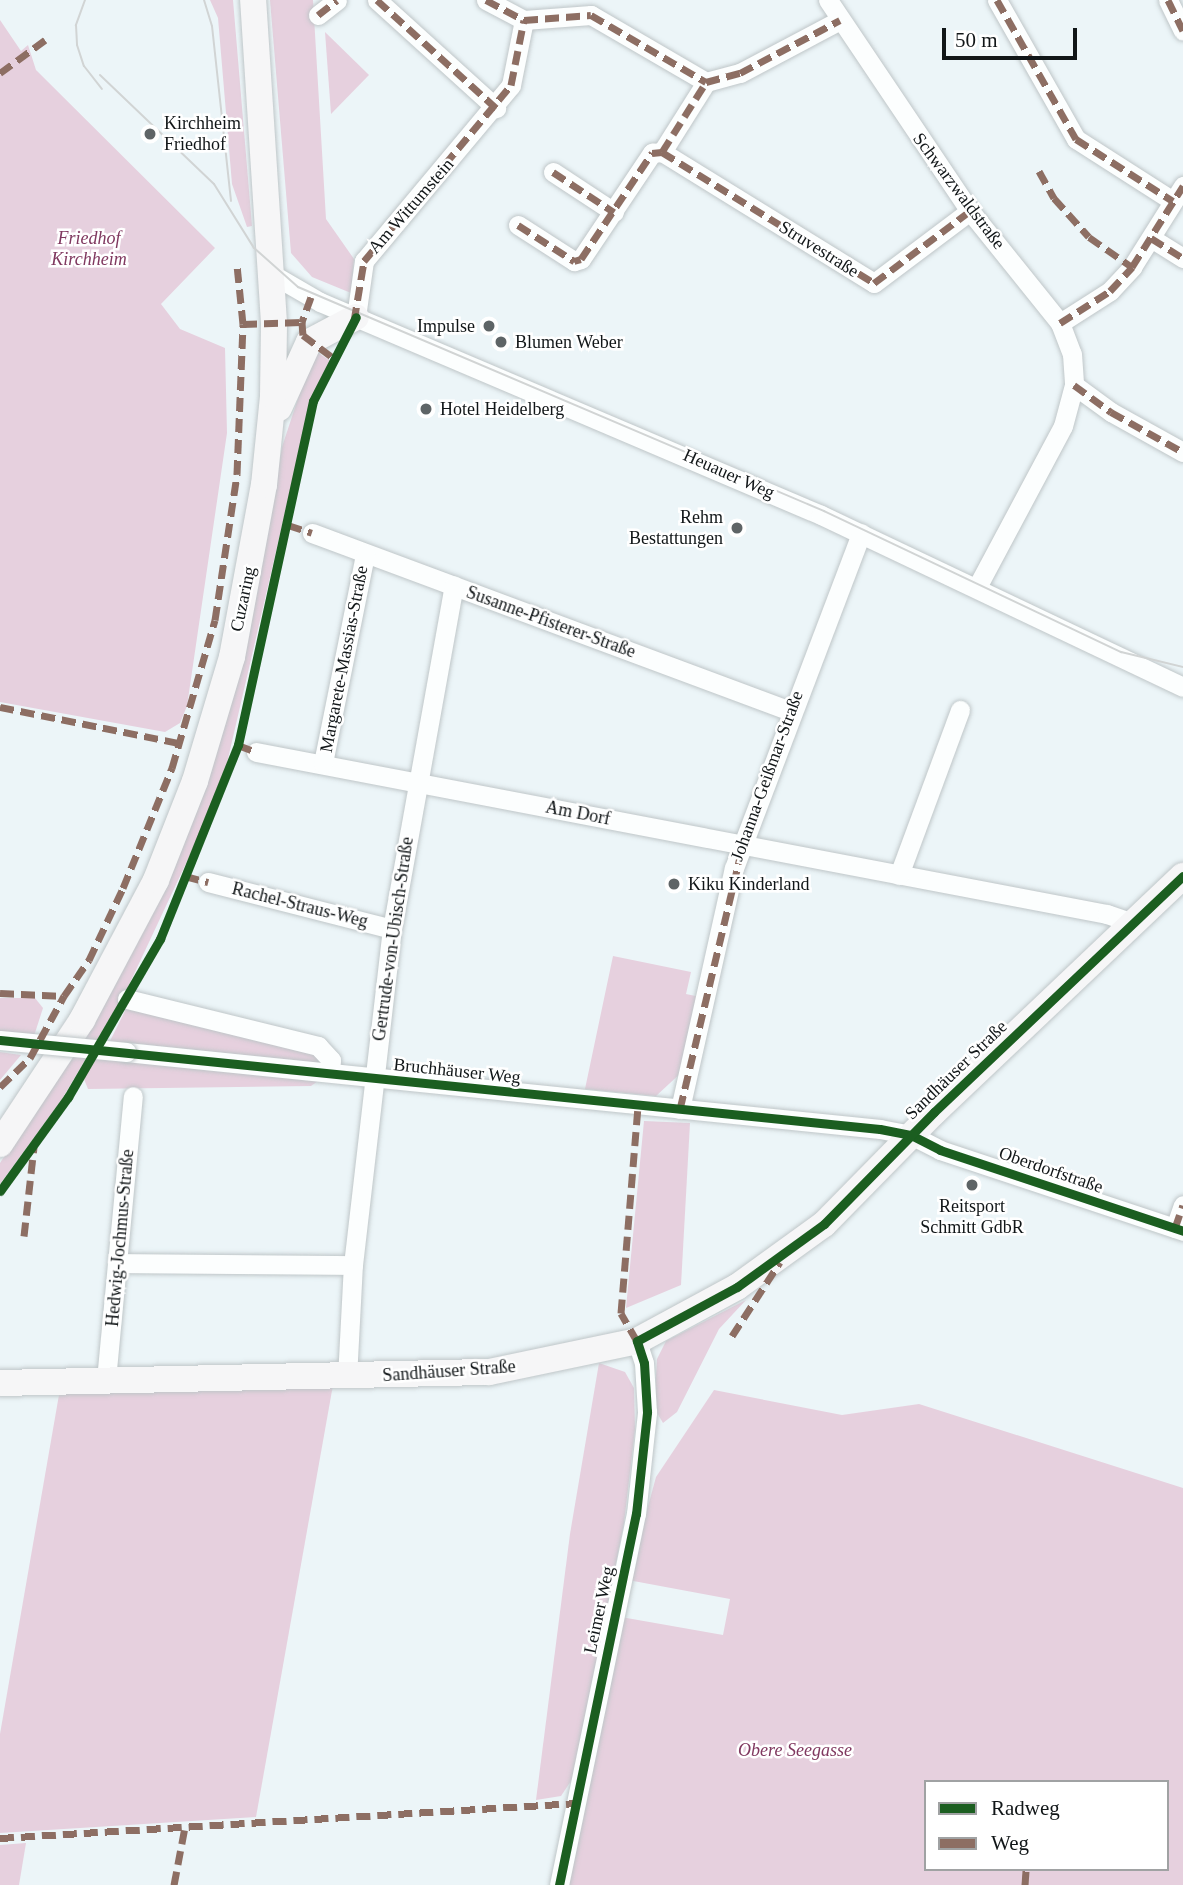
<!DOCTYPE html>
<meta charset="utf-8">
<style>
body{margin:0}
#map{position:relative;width:1183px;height:1885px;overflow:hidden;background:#ecf5f8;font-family:Georgia,serif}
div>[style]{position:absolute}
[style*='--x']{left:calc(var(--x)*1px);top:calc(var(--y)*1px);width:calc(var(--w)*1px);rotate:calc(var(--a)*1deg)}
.green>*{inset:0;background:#e6d0de}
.roads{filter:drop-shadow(0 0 2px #bfc6c8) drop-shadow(0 0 2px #bfc6c8)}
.street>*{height:19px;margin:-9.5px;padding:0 9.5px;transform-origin:9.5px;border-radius:9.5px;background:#fcfefe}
.secondary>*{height:26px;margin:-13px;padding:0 13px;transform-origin:13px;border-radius:13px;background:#f6f6f7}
.tram>*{height:2px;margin:-1px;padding:0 1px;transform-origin:1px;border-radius:1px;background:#d1d4d4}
.bridges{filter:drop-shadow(0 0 2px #bfc6c8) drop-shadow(0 0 2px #bfc6c8)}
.street-bridge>*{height:19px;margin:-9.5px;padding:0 9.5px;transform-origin:9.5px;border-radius:9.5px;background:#fcfefe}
.quiet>*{height:7px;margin-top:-3.5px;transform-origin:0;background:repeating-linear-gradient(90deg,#8d6e63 0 14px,transparent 0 21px)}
.cycleway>*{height:9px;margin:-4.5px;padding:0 4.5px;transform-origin:4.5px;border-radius:4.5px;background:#1b5e20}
.dots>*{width:19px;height:19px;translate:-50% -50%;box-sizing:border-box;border:4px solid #fff;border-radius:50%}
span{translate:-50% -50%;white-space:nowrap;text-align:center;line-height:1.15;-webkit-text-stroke:5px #fff;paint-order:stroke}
.poi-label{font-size:18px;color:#111618}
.left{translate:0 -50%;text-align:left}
.right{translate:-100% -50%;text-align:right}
.street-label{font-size:18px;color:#111618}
.park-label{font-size:18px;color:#803960;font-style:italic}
.legend{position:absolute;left:924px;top:1780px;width:245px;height:91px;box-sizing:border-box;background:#fff;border:2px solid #a0a2a3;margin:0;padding:9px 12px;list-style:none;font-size:21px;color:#111618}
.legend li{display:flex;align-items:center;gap:14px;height:35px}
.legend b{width:35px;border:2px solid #a0a2a3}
.scale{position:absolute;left:942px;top:28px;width:135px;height:32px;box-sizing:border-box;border:4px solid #111618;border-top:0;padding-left:9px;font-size:21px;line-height:24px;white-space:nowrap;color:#111618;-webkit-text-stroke:5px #fff;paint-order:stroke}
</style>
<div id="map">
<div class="green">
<i style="clip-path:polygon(210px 0,233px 0,252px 226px,247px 227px,232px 184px,218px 18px)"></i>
<i style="clip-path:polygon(270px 0,313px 0,326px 219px,354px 259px,351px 293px,312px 277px,291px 253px)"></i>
<i style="clip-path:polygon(0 20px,21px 51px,28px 45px,36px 70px,215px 248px,161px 304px,180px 329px,225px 348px,227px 433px,187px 706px,180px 723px,165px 732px,0 702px)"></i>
<i style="clip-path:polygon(325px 32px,369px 75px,331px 114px)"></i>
<i style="clip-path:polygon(314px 350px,332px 362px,311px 400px,227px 763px,196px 842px,127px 989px,62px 1099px,0 1184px,0 1163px,103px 1005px,253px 611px,282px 447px)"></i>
<i style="clip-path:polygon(613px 956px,691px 972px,686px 994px,700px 997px,683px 1071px,656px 1096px,585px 1089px)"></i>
<i style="clip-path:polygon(0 998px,35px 998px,43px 1008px,34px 1036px,0 1031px)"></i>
<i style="clip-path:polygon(127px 1007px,290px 1045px,322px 1058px,320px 1063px,110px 1041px)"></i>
<i style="clip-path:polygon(0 1052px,21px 1055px,0 1080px)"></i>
<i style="clip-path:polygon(96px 1055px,318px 1081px,311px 1086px,88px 1089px,84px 1079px)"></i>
<i style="clip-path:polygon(644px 1121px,690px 1123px,681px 1285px,626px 1308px)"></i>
<i style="clip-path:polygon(746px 1300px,719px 1329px,677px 1412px,663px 1423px,656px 1411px,655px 1393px,657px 1359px,666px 1341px)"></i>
<i style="clip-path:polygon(599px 1363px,625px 1372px,634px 1388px,635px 1429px,624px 1523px,573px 1778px,561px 1796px,536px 1800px,570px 1534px)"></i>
<i style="clip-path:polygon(333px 1385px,256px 1817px,0 1833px,0 1734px,60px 1389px)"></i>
<i style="clip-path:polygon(evenodd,714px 1390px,842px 1415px,919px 1404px,1183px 1488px,1183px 1885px,568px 1885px,621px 1617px,723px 1635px,730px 1599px,628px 1580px,656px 1477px,714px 1390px,926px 1782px,1167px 1782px,1167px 1869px,926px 1869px,926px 1782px)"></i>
<i style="clip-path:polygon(26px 1843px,19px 1885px,0 1885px,0 1845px)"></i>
</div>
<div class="roads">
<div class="street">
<i style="--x:377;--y:0;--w:161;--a:42.2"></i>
<i style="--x:486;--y:0;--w:43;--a:27.8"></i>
<i style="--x:524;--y:20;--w:67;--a:-4.3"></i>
<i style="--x:591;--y:15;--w:133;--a:30.2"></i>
<i style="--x:706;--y:82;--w:35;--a:-15"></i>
<i style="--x:740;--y:73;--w:113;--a:-27.9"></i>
<i style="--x:828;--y:0;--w:254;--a:56.1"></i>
<i style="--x:970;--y:211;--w:144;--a:51.2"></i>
<i style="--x:1060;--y:323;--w:33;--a:69"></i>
<i style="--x:1072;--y:354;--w:31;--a:86"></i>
<i style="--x:1074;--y:385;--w:42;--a:105"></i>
<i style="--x:1063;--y:426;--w:183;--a:118.1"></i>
<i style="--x:997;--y:0;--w:160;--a:60.4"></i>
<i style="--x:1076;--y:139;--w:115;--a:32.6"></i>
<i style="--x:1168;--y:0;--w:34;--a:64"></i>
<i style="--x:318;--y:15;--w:24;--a:-38"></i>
<i style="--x:662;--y:152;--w:249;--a:31.7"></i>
<i style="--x:874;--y:283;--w:120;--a:-36.9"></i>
<i style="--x:553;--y:172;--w:73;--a:33.3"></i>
<i style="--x:518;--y:225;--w:67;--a:32.7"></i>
<i style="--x:574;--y:261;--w:7;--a:-16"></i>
<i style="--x:581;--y:259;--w:128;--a:-56.2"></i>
<i style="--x:652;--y:153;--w:10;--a:-6"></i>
<i style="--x:662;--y:152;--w:83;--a:-57.8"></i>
<i style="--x:1151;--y:238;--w:38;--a:32"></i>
<i style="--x:270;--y:273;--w:58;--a:30.1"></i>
<i style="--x:320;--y:302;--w:544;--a:23.03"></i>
<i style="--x:821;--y:515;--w:401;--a:25.4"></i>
<i style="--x:356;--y:317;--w:57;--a:-81.9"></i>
<i style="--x:364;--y:261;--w:229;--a:-50.1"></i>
<i style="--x:511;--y:85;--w:66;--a:-78.7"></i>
<i style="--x:1060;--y:323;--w:59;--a:-32.6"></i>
<i style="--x:1110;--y:291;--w:33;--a:-47"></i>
<i style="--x:1132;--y:267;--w:96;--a:-57.8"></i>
<i style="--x:1074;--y:385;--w:46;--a:36.1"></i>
<i style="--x:1111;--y:412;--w:82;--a:29.1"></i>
<i style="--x:312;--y:533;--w:510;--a:20.42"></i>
<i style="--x:256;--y:752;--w:866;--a:10.78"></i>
<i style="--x:1107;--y:914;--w:28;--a:19"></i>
<i style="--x:323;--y:763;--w:213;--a:-78.6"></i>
<i style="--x:899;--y:875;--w:176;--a:-69.7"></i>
<i style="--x:208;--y:882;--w:190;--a:14.3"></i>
<i style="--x:127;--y:999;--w:197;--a:13.8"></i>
<i style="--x:318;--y:1046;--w:19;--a:47"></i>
<i style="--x:331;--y:1060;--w:12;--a:95"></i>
<i style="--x:126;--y:1052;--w:758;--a:5.83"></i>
<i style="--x:880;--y:1129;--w:32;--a:11"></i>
<i style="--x:911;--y:1135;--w:33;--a:27"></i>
<i style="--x:940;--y:1150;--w:256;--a:18.4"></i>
<i style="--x:680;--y:1109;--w:247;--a:-77.4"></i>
<i style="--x:734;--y:868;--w:358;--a:-69.2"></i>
<i style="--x:1175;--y:1228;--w:24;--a:-71"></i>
<i style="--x:119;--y:1263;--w:234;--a:0.5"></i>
<i style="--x:347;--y:1378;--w:113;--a:-87"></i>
<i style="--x:353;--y:1265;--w:338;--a:-83.4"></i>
<i style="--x:392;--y:929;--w:349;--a:-79.8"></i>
<i style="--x:106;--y:1380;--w:285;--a:-84.6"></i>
<i style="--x:559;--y:1885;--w:379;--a:-78.3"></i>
<i style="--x:636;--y:1514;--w:103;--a:-83.8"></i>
<i style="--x:647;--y:1412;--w:49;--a:-93.5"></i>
<i style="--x:644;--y:1363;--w:23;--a:-108"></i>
</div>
<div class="secondary">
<i style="--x:279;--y:408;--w:72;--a:-65.6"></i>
<i style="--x:309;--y:342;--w:53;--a:-28"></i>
<i style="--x:0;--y:1144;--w:149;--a:-56.5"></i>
<i style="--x:82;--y:1020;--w:158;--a:-62.1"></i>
<i style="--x:156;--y:880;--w:106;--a:-68.5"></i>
<i style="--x:195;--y:781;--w:129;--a:-73.4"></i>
<i style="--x:232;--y:657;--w:175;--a:-79.5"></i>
<i style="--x:264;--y:485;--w:89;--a:-84.2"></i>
<i style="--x:273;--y:396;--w:73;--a:-89.2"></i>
<i style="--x:274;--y:323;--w:324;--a:-93.7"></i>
<i style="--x:0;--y:1383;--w:489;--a:-1.3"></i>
<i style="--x:489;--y:1372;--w:151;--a:-11.8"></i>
<i style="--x:637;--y:1341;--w:114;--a:-28.4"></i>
<i style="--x:737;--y:1287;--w:107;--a:-35.9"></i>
<i style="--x:824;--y:1224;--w:157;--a:-45.5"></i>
<i style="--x:934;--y:1112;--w:343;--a:-43.5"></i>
</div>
</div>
<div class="tram">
<i style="--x:85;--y:0;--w:27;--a:110"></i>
<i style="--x:76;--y:25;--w:20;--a:87"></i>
<i style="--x:77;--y:45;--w:22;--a:72"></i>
<i style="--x:84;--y:66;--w:29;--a:52"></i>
<i style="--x:204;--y:0;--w:27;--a:73"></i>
<i style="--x:212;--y:26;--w:176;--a:83.8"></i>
<i style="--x:100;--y:75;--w:158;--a:43.7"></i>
<i style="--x:214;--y:184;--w:75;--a:58"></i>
<i style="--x:254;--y:248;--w:59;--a:41.6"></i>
<i style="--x:298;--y:287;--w:572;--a:23.07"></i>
<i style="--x:824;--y:511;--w:329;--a:25.4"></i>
<i style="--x:1121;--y:652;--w:64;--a:13.6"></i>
</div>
<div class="bridges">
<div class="street-bridge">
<i style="--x:0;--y:1040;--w:127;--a:5.4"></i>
</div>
</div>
<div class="quiet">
<i style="--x:377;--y:0;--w:161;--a:42.2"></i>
<i style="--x:486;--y:0;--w:43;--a:27.8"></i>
<i style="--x:524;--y:20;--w:67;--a:-4.3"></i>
<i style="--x:591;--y:15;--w:133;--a:30.2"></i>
<i style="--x:706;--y:82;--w:35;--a:-15"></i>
<i style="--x:740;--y:73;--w:113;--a:-27.9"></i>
<i style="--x:997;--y:0;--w:160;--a:60.4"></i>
<i style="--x:1076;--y:139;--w:115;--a:32.6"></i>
<i style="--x:1168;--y:0;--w:34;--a:64"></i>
<i style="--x:318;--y:15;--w:24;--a:-38"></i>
<i style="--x:0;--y:73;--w:56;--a:-36.3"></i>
<i style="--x:662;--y:152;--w:249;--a:31.7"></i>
<i style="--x:874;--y:283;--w:120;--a:-36.9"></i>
<i style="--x:1039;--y:171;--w:31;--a:61"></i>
<i style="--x:1054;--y:198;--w:52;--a:48.1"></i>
<i style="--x:1089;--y:237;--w:52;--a:34.9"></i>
<i style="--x:553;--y:172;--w:73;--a:33.3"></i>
<i style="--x:518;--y:225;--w:67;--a:32.7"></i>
<i style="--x:574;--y:261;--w:7;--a:-16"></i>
<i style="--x:581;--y:259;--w:128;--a:-56.2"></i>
<i style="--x:652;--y:153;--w:10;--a:-6"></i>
<i style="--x:662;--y:152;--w:83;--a:-57.8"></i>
<i style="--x:1151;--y:238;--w:38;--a:32"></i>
<i style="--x:311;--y:297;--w:27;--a:110"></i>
<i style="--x:302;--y:322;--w:13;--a:86"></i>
<i style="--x:303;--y:335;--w:41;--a:37.1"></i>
<i style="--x:354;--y:321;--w:61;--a:-80.5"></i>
<i style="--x:364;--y:261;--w:229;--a:-50.1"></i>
<i style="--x:511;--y:85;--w:66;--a:-78.7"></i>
<i style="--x:1060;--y:323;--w:59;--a:-32.6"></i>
<i style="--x:1110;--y:291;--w:33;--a:-47"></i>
<i style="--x:1132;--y:267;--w:96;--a:-57.8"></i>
<i style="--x:243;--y:324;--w:59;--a:-1.9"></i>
<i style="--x:1074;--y:385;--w:46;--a:36.1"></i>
<i style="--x:1111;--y:412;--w:82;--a:29.1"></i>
<i style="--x:288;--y:525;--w:25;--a:18"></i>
<i style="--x:0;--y:707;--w:183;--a:11.4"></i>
<i style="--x:238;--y:745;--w:19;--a:21"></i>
<i style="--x:185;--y:876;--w:24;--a:15"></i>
<i style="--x:0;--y:993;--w:64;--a:2.7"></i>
<i style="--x:64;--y:996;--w:44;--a:-55.2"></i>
<i style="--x:89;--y:960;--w:80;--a:-64.7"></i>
<i style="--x:123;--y:888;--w:130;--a:-67.8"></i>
<i style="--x:172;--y:768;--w:154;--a:-73.8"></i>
<i style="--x:215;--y:620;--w:148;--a:-81.4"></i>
<i style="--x:237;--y:474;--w:150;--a:-87.7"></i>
<i style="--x:243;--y:324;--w:59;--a:-95.8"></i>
<i style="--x:0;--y:1087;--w:42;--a:-44"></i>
<i style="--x:30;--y:1058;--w:71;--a:-61.3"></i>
<i style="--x:680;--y:1109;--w:272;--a:-76.6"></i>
<i style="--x:1175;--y:1228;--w:24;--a:-71"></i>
<i style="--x:24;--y:1236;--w:90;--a:-83.6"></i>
<i style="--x:732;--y:1336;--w:88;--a:-57"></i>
<i style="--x:637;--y:1341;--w:32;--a:-120"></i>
<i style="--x:621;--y:1313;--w:209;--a:-85.3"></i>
<i style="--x:0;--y:1838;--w:578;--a:-3.47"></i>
<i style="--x:174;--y:1885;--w:59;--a:-79.3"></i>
<i style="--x:1025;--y:1885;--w:16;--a:-86"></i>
</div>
<div class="cycleway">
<i style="--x:0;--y:1040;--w:884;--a:5.78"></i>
<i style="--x:880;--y:1129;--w:32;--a:11"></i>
<i style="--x:911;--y:1135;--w:33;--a:27"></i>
<i style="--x:940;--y:1150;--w:256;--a:18.4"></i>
<i style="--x:0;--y:1191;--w:116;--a:-54.1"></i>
<i style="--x:68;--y:1097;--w:183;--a:-59.8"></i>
<i style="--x:160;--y:939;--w:209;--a:-68.1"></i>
<i style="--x:238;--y:745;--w:352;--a:-77.7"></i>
<i style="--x:313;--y:401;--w:94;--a:-62.9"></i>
<i style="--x:559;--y:1885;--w:379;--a:-78.3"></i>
<i style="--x:636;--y:1514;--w:103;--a:-83.8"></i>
<i style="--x:647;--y:1412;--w:49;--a:-93.5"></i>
<i style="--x:644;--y:1363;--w:23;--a:-108"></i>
<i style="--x:637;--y:1341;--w:114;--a:-28.4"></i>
<i style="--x:737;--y:1287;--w:107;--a:-35.9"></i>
<i style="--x:824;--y:1224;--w:157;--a:-45.5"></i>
<i style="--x:934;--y:1112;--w:343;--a:-43.5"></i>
</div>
<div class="dots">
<i style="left:150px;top:134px;background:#5e6466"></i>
<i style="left:489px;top:326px;background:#5e6466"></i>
<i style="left:501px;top:342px;background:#5e6466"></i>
<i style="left:426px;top:409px;background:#5e6466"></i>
<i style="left:737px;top:528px;background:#5e6466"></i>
<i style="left:674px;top:884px;background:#5e6466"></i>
<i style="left:972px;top:1185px;background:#5e6466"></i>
</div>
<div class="poi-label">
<span class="left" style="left:164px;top:134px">Kirchheim<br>Friedhof</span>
<span class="right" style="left:475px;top:326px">Impulse</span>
<span class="left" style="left:515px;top:342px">Blumen Weber</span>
<span class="left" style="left:440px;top:409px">Hotel Heidelberg</span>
<span class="right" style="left:723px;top:528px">Rehm<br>Bestattungen</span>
<span class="left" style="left:688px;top:884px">Kiku Kinderland</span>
<span style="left:972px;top:1217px">Reitsport<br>Schmitt GdbR</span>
</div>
<div class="street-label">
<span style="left:959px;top:191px;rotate:53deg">Schwarzwaldstraße</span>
<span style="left:411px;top:206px;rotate:-49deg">Am Wittumstein</span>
<span style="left:819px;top:249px;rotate:32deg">Struvestraße</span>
<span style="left:729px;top:474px;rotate:24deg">Heuauer Weg</span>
<span style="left:243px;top:599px;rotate:-78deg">Cuzaring</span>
<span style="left:551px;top:622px;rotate:20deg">Susanne-Pfisterer-Straße</span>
<span style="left:344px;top:659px;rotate:-79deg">Margarete-Massias-Straße</span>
<span style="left:767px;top:776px;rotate:-70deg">Johanna-Geißmar-Straße</span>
<span style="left:578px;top:813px;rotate:11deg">Am Dorf</span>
<span style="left:300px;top:905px;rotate:14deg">Rachel-Straus-Weg</span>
<span style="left:393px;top:939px;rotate:-82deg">Gertrude-von-Ubisch-Straße</span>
<span style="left:956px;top:1070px;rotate:-44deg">Sandhäuser Straße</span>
<span style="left:457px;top:1071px;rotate:6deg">Bruchhäuser Weg</span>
<span style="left:1051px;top:1170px;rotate:19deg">Oberdorfstraße</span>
<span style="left:120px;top:1238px;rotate:-85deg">Hedwig-Jochmus-Straße</span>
<span style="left:449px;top:1371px;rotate:-4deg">Sandhäuser Straße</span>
<span style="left:599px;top:1610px;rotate:-78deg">Leimer Weg</span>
</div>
<div class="park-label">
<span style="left:89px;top:249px">Friedhof<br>Kirchheim</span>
<span style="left:795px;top:1750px">Obere Seegasse</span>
</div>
<ul class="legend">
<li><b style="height:9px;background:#1b5e20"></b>Radweg</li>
<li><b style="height:9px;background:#8d6e63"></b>Weg</li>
</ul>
<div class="scale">50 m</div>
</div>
